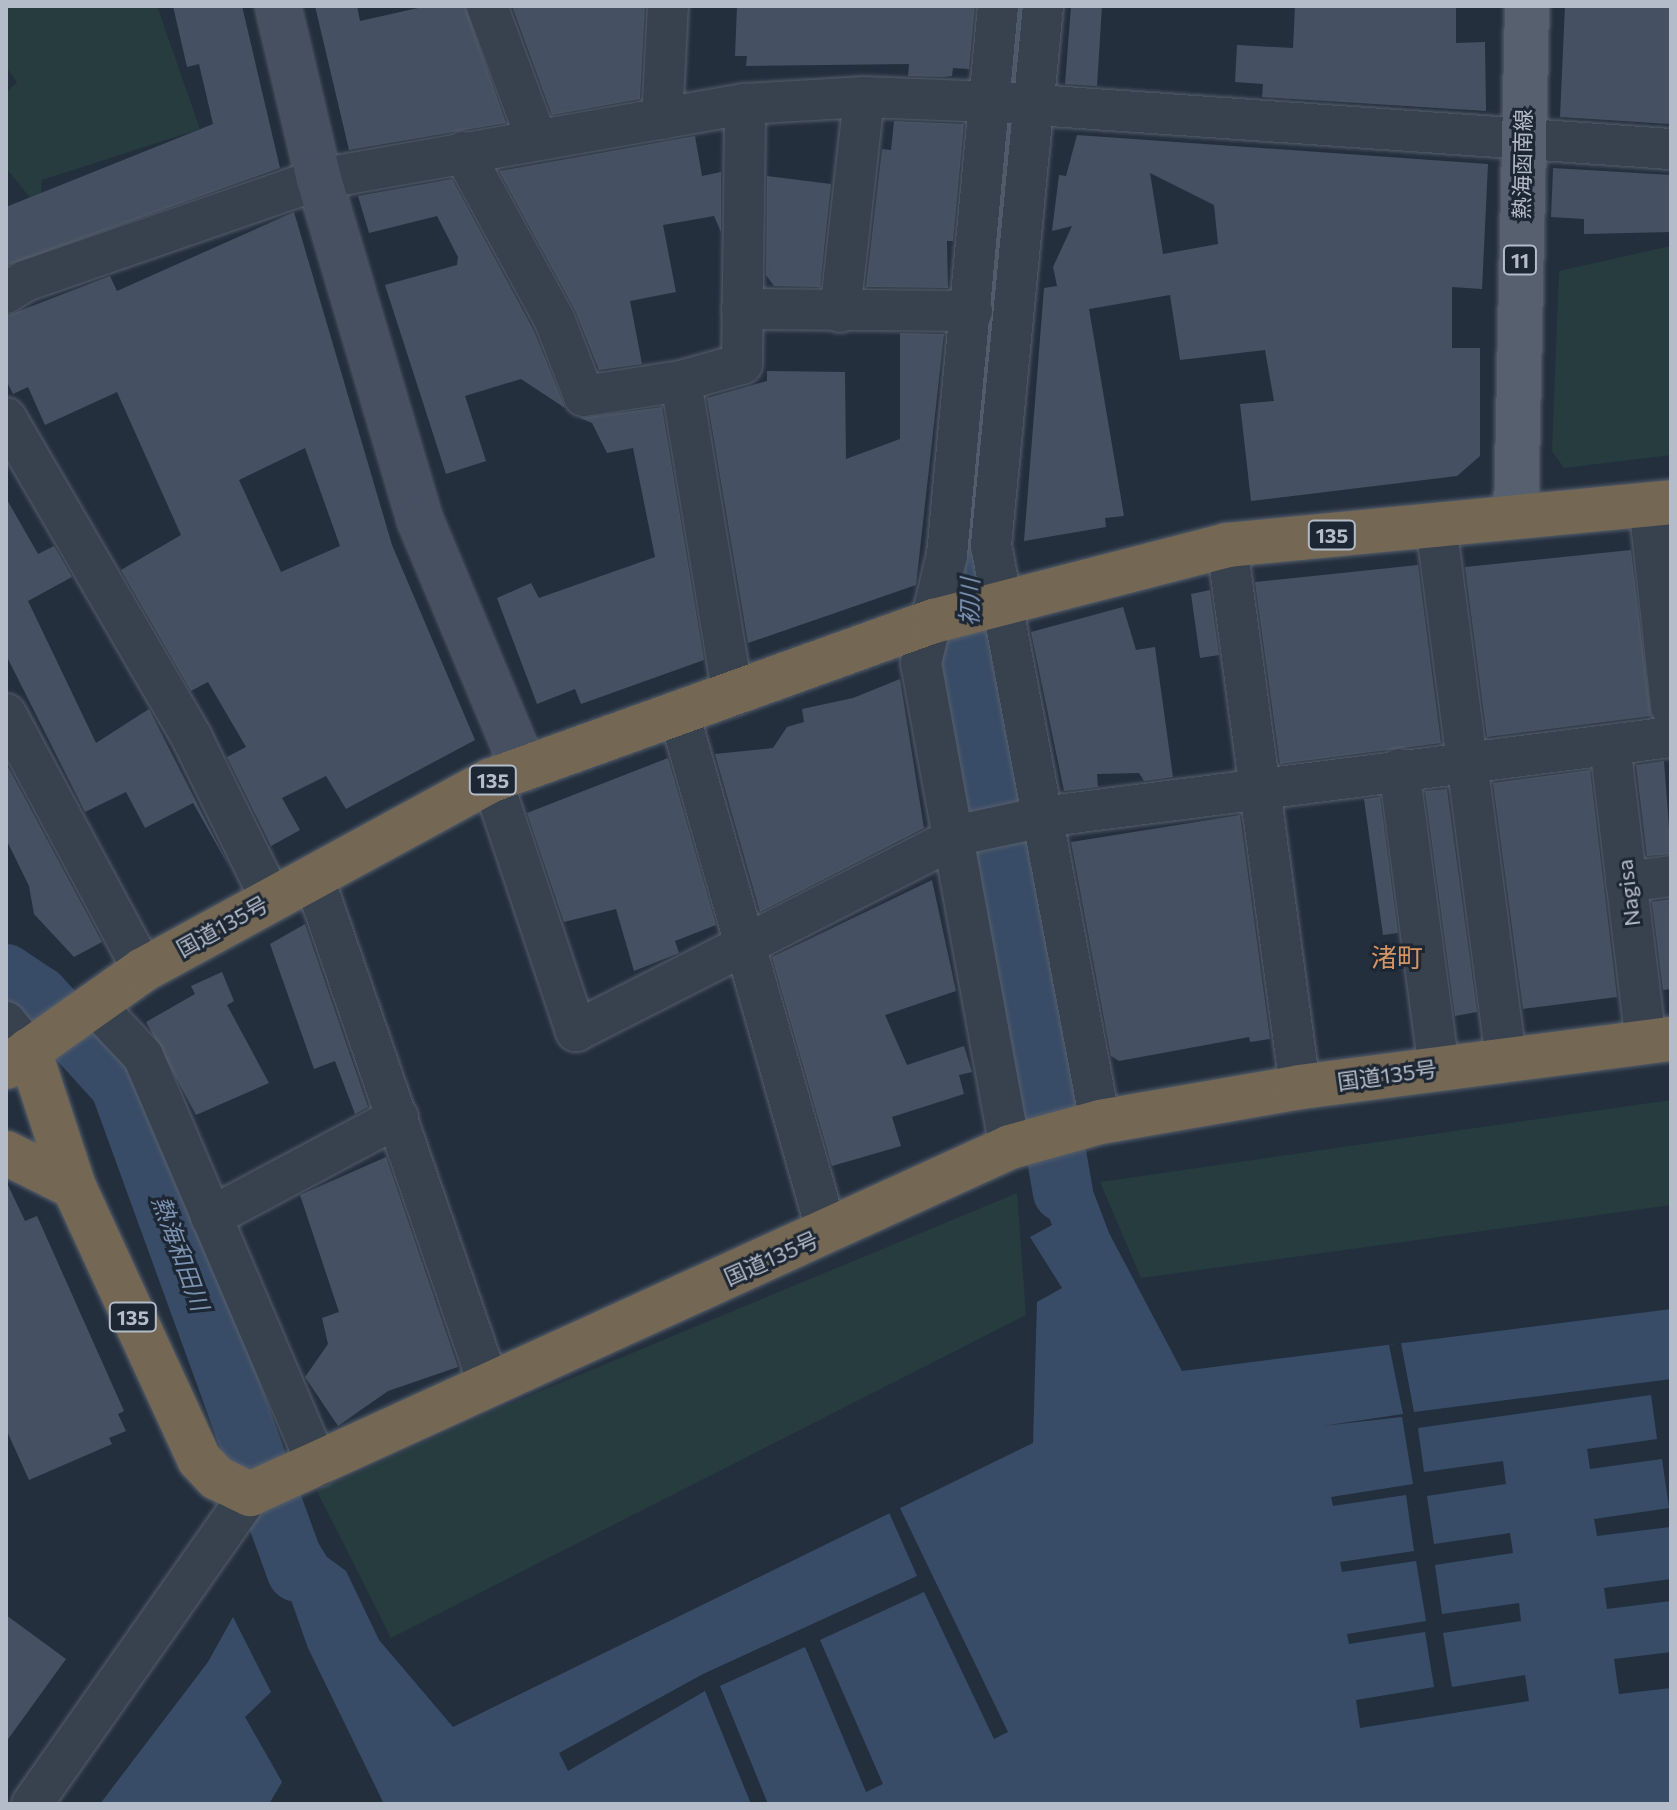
<!DOCTYPE html>
<meta charset="utf-8">
<style>
body{margin:0}
#map{position:relative;width:1677px;height:1810px;overflow:hidden;background:#242f3e;font-family:Commissioner,"Noto Sans JP",sans-serif}
div>[style]{position:absolute}
[style*='--x']{left:calc(var(--x)*1px);top:calc(var(--y)*1px);width:calc(var(--w)*1px);rotate:calc(var(--a)*1deg)}
.green>*{inset:0;background:#263c3f}
.water>*{inset:0;background:#394c67}
.pier>*{inset:0;background:#242f3e}
.river>*{height:60px;margin:-30px;padding:0 30px;transform-origin:30px;border-radius:30px;background:#394c67}
.building>*{inset:0;background:#455162}
.roads{filter:drop-shadow(0 0 2px #565f6c) drop-shadow(0 0 2px #565f6c)}
.street>*{height:40px;margin:-20px;padding:0 20px;transform-origin:20px;border-radius:20px;background:#38414e}
.secondary>*{height:44px;margin:-22px;padding:0 22px;transform-origin:22px;border-radius:22px;background:#465061}
.primary>*{height:44px;margin:-22px;padding:0 22px;transform-origin:22px;border-radius:22px;background:#56606e}
.highway>*{height:44px;margin:-22px;padding:0 22px;transform-origin:22px;border-radius:22px;background:#746855}
span{translate:-50% -50%;white-space:nowrap;text-align:center;line-height:1.15;-webkit-text-stroke:6px #1d2633;paint-order:stroke}
.shield-label span{padding:2px 6px;background:#1d2633;border:2px solid;border-radius:6px;-webkit-text-stroke-width:0}
.shield-label{font-size:20px;color:#b4bcc9;font-weight:700}
.street-label{font-size:22px;color:#b4bcc9}
.water-label{font-size:24px;color:#7c92b1;font-style:italic}
.quarter-label{font-size:26px;color:#d59563}
.frame{position:absolute;inset:0;border:8px solid #b4bcc9;pointer-events:none}
</style>
<div id="map">
<div class="green">
<i style="clip-path:polygon(6px 6px,157px 6px,200px 129px,42px 180px,40px 210px,6px 168px,6px 93px,17px 82px,6px 67px)"></i>
<i style="clip-path:polygon(1671px 246px,1671px 455px,1564px 468px,1552px 451px,1559px 271px)"></i>
<i style="clip-path:polygon(1671px 1100px,1671px 1205px,1141px 1278px,1100px 1182px)"></i>
<i style="clip-path:polygon(1017px 1193px,1026px 1315px,391px 1638px,317px 1491px,495px 1410px)"></i>
</div>
<div class="water">
<i style="clip-path:polygon(1012px 6px,1041px 6px,982px 543px,1072px 1068px,1018px 1082px,940px 661px)"></i>
<i style="clip-path:polygon(1087px 1175px,1109px 1233px,1182px 1371px,1671px 1309px,1671px 1804px,384px 1804px,308px 1648px,266px 1529px,299px 1512px,327px 1557px,346px 1571px,379px 1640px,453px 1727px,1033px 1443px,1037px 1302px,1062px 1288px,1030px 1237px,1052px 1225px,1037px 1188px)"></i>
<i style="clip-path:polygon(233px 1617px,271px 1692px,245px 1717px,282px 1782px,269px 1804px,100px 1804px,208px 1662px)"></i>
</div>
<div class="pier">
<i style="clip-path:polygon(1401px 1343px,1414px 1412px,1671px 1379px,1671px 1533px,1670px 1527px,1597px 1536px,1594px 1519px,1669px 1508px,1662px 1459px,1590px 1469px,1587px 1449px,1657px 1439px,1651px 1395px,1418px 1428px,1424px 1472px,1503px 1461px,1506px 1484px,1427px 1496px,1434px 1544px,1510px 1533px,1513px 1553px,1435px 1565px,1442px 1614px,1519px 1603px,1521px 1621px,1443px 1633px,1452px 1687px,1525px 1675px,1529px 1701px,1360px 1728px,1356px 1700px,1434px 1687px,1425px 1632px,1349px 1644px,1347px 1634px,1426px 1621px,1416px 1561px,1342px 1572px,1340px 1562px,1414px 1551px,1406px 1495px,1333px 1506px,1331px 1497px,1413px 1484px,1402px 1417px,1322px 1426px,1403px 1414px,1389px 1345px)"></i>
<i style="clip-path:polygon(899px 1506px,1008px 1732px,994px 1739px,924px 1592px,820px 1640px,883px 1784px,866px 1792px,805px 1647px,720px 1686px,768px 1804px,751px 1804px,705px 1691px,568px 1771px,559px 1753px,703px 1674px,917px 1576px,887px 1508px)"></i>
<i style="clip-path:polygon(1671px 1579px,1671px 1601px,1607px 1609px,1604px 1588px)"></i>
<i style="clip-path:polygon(1671px 1652px,1671px 1688px,1619px 1694px,1614px 1659px)"></i>
</div>
<div class="river">
<i style="--x:6;--y:974;--w:40;--a:34"></i>
<i style="--x:39;--y:996;--w:120;--a:47.7"></i>
<i style="--x:120;--y:1085;--w:518;--a:70.03"></i>
<i style="--x:1028;--y:994;--w:201;--a:80"></i>
</div>
<div class="building">
<i style="clip-path:polygon(173px 6px,242px 6px,280px 168px,6px 266px,6px 207px,213px 124px,199px 64px,187px 67px)"></i>
<i style="clip-path:polygon(315px 6px,357px 6px,360px 21px,427px 6px,465px 6px,506px 123px,349px 150px)"></i>
<i style="clip-path:polygon(512px 6px,645px 6px,640px 99px,552px 115px)"></i>
<i style="clip-path:polygon(737px 6px,975px 6px,969px 69px,953px 68px,952px 76px,942px 77px,908px 76px,909px 64px,746px 66px,747px 56px,735px 56px)"></i>
<i style="clip-path:polygon(1071px 6px,1102px 6px,1097px 86px,1065px 84px)"></i>
<i style="clip-path:polygon(1295px 6px,1456px 6px,1456px 43px,1485px 42px,1486px 111px,1262px 97px,1263px 84px,1235px 82px,1237px 45px,1293px 48px)"></i>
<i style="clip-path:polygon(1565px 6px,1671px 6px,1669px 124px,1560px 117px)"></i>
<i style="clip-path:polygon(894px 121px,964px 124px,953px 241px,947px 241px,948px 288px,866px 287px,882px 149px,891px 150px)"></i>
<i style="clip-path:polygon(evenodd,1077px 135px,1488px 164px,1482px 289px,1452px 287px,1452px 348px,1480px 348px,1480px 456px,1457px 476px,1251px 501px,1240px 404px,1274px 401px,1265px 350px,1180px 360px,1170px 295px,1089px 309px,1124px 516px,1105px 518px,1106px 527px,1024px 541px,1044px 288px,1057px 286px,1053px 267px,1072px 226px,1052px 231px,1059px 175px,1066px 176px,1077px 135px,1150px 173px,1214px 205px,1218px 244px,1163px 254px,1150px 173px)"></i>
<i style="clip-path:polygon(695px 136px,702px 176px,721px 172px,721px 232px,714px 216px,663px 225px,676px 292px,630px 301px,642px 364px,599px 370px,575px 310px,499px 171px)"></i>
<i style="clip-path:polygon(1553px 168px,1671px 175px,1671px 232px,1584px 234px,1584px 219px,1551px 217px)"></i>
<i style="clip-path:polygon(767px 176px,831px 184px,820px 287px,774px 286px,766px 275px)"></i>
<i style="clip-path:polygon(452px 179px,534px 331px,565px 408px,521px 379px,465px 396px,486px 461px,446px 474px,385px 285px,457px 265px,458px 257px,437px 216px,369px 233px,358px 196px)"></i>
<i style="clip-path:polygon(evenodd,294px 212px,392px 545px,475px 740px,346px 809px,326px 776px,282px 798px,300px 830px,271px 846px,227px 757px,246px 747px,208px 682px,191px 691px,121px 570px,181px 535px,117px 392px,45px 425px,28px 387px,13px 394px,6px 380px,6px 316px,110px 276px,117px 291px,294px 212px,305px 448px,340px 546px,281px 572px,239px 480px,305px 448px)"></i>
<i style="clip-path:polygon(900px 333px,944px 334px,916px 585px,748px 643px,707px 398px,767px 381px,767px 371px,845px 372px,846px 459px,900px 439px)"></i>
<i style="clip-path:polygon(662px 407px,704px 660px,581px 704px,575px 689px,537px 704px,497px 598px,531px 583px,539px 598px,655px 557px,633px 448px,607px 453px,592px 423px,580px 418px)"></i>
<i style="clip-path:polygon(6px 498px,38px 554px,54px 546px,72px 577px,28px 601px,96px 743px,149px 709px,230px 868px,193px 803px,145px 828px,126px 792px,85px 812px,6px 655px)"></i>
<i style="clip-path:polygon(1631px 550px,1651px 716px,1487px 737px,1465px 567px)"></i>
<i style="clip-path:polygon(1418px 565px,1441px 743px,1280px 764px,1255px 582px)"></i>
<i style="clip-path:polygon(1210px 590px,1219px 655px,1200px 658px,1191px 594px)"></i>
<i style="clip-path:polygon(1123px 607px,1136px 650px,1155px 647px,1173px 777px,1144px 781px,1139px 773px,1097px 774px,1098px 787px,1064px 791px,1031px 632px)"></i>
<i style="clip-path:polygon(900px 679px,924px 828px,760px 912px,715px 754px,773px 748px,787px 727px,804px 722px,802px 709px,853px 698px)"></i>
<i style="clip-path:polygon(668px 758px,716px 925px,675px 941px,679px 953px,634px 971px,616px 909px,564px 922px,527px 813px)"></i>
<i style="clip-path:polygon(1664px 761px,1671px 854px,1647px 856px,1636px 765px)"></i>
<i style="clip-path:polygon(6px 763px,102px 942px,74px 957px,34px 914px,29px 886px,6px 839px)"></i>
<i style="clip-path:polygon(1590px 770px,1617px 997px,1523px 1009px,1493px 783px)"></i>
<i style="clip-path:polygon(1447px 789px,1477px 1012px,1455px 1016px,1425px 791px)"></i>
<i style="clip-path:polygon(1380px 797px,1398px 933px,1383px 935px,1364px 799px)"></i>
<i style="clip-path:polygon(1240px 815px,1270px 1039px,1250px 1042px,1249px 1037px,1119px 1061px,1111px 1056px,1071px 842px)"></i>
<i style="clip-path:polygon(932px 880px,956px 991px,885px 1015px,907px 1065px,964px 1046px,972px 1072px,959px 1075px,964px 1094px,892px 1117px,901px 1146px,832px 1166px,772px 957px)"></i>
<i style="clip-path:polygon(1671px 899px,1671px 989px,1663px 990px,1652px 902px)"></i>
<i style="clip-path:polygon(305px 924px,368px 1107px,355px 1114px,335px 1061px,314px 1069px,270px 944px)"></i>
<i style="clip-path:polygon(222px 972px,234px 1001px,227px 1005px,269px 1083px,196px 1115px,146px 1022px,195px 994px,191px 986px)"></i>
<i style="clip-path:polygon(386px 1157px,458px 1367px,388px 1391px,338px 1426px,305px 1377px,328px 1344px,322px 1318px,339px 1312px,300px 1195px)"></i>
<i style="clip-path:polygon(6px 1181px,25px 1221px,37px 1216px,124px 1411px,118px 1414px,126px 1431px,109px 1438px,112px 1444px,29px 1480px,6px 1429px)"></i>
<i style="clip-path:polygon(6px 1615px,66px 1659px,6px 1742px)"></i>
</div>
<div class="roads">
<div class="street">
<i style="--x:487;--y:6;--w:141;--a:69.6"></i>
<i style="--x:998;--y:6;--w:551;--a:95.31"></i>
<i style="--x:947;--y:555;--w:111;--a:103.5"></i>
<i style="--x:921;--y:663;--w:492;--a:79.6"></i>
<i style="--x:1043;--y:6;--w:542;--a:95.51"></i>
<i style="--x:991;--y:545;--w:587;--a:79.3"></i>
<i style="--x:662;--y:119;--w:113;--a:-87"></i>
<i style="--x:463;--y:152;--w:192;--a:61.4"></i>
<i style="--x:555;--y:321;--w:80;--a:68.9"></i>
<i style="--x:584;--y:396;--w:98;--a:-8.8"></i>
<i style="--x:6;--y:293;--w:22;--a:-32"></i>
<i style="--x:25;--y:281;--w:311;--a:-19.1"></i>
<i style="--x:319;--y:179;--w:433;--a:-10"></i>
<i style="--x:745;--y:104;--w:119;--a:-3.4"></i>
<i style="--x:864;--y:97;--w:129;--a:2.2"></i>
<i style="--x:993;--y:102;--w:680;--a:3.97"></i>
<i style="--x:742;--y:309;--w:230;--a:0.5"></i>
<i style="--x:840;--y:312;--w:216;--a:-83.6"></i>
<i style="--x:6;--y:418;--w:368;--a:59.8"></i>
<i style="--x:191;--y:736;--w:182;--a:63.9"></i>
<i style="--x:1649;--y:504;--w:204;--a:83.8"></i>
<i style="--x:1436;--y:525;--w:539;--a:82.53"></i>
<i style="--x:1227;--y:545;--w:547;--a:82.33"></i>
<i style="--x:733;--y:696;--w:319;--a:-99.4"></i>
<i style="--x:681;--y:381;--w:63;--a:-15.6"></i>
<i style="--x:742;--y:364;--w:260;--a:-89.3"></i>
<i style="--x:6;--y:714;--w:290;--a:61.8"></i>
<i style="--x:680;--y:717;--w:536;--a:74.07"></i>
<i style="--x:1610;--y:745;--w:299;--a:83.1"></i>
<i style="--x:1399;--y:769;--w:302;--a:82.4"></i>
<i style="--x:492;--y:780;--w:265;--a:71.5"></i>
<i style="--x:576;--y:1031;--w:434;--a:-27"></i>
<i style="--x:963;--y:834;--w:81;--a:-12.1"></i>
<i style="--x:1042;--y:817;--w:634;--a:-7.25"></i>
<i style="--x:313;--y:876;--w:539;--a:70.93"></i>
<i style="--x:1626;--y:882;--w:45;--a:-7.6"></i>
<i style="--x:94;--y:1004;--w:71;--a:46.7"></i>
<i style="--x:143;--y:1056;--w:446;--a:66.9"></i>
<i style="--x:6;--y:1022;--w:36;--a:51"></i>
<i style="--x:211;--y:1217;--w:212;--a:-28.1"></i>
<i style="--x:32;--y:1804;--w:379;--a:-54.9"></i>
</div>
<div class="secondary">
<i style="--x:278;--y:6;--w:178;--a:76.7"></i>
<i style="--x:319;--y:179;--w:356;--a:73.5"></i>
<i style="--x:420;--y:520;--w:270;--a:67.3"></i>
</div>
<div class="primary">
<i style="--x:1516;--y:515;--w:509;--a:-88.76"></i>
</div>
<div class="highway">
<i style="--x:29;--y:1050;--w:144;--a:71.8"></i>
<i style="--x:6;--y:1067;--w:168;--a:-35.3"></i>
<i style="--x:143;--y:970;--w:397;--a:-28.6"></i>
<i style="--x:492;--y:780;--w:470;--a:-19.8"></i>
<i style="--x:934;--y:621;--w:303;--a:-14.5"></i>
<i style="--x:1227;--y:545;--w:446;--a:-5.5"></i>
<i style="--x:6;--y:1153;--w:76;--a:26.6"></i>
<i style="--x:74;--y:1187;--w:299;--a:65.3"></i>
<i style="--x:199;--y:1459;--w:26;--a:47"></i>
<i style="--x:217;--y:1478;--w:37;--a:26"></i>
<i style="--x:250;--y:1494;--w:835;--a:-24.54"></i>
<i style="--x:1010;--y:1147;--w:93;--a:-15.5"></i>
<i style="--x:1100;--y:1122;--w:203;--a:-9.9"></i>
<i style="--x:1300;--y:1087;--w:374;--a:-7.4"></i>
</div>
</div>
<div class="shield-label">
<span style="left:1520px;top:260px">11</span>
<span style="left:1332px;top:535px">135</span>
<span style="left:493px;top:780px">135</span>
<span style="left:133px;top:1317px">135</span>
</div>
<div class="street-label">
<span style="left:1522px;top:164px;rotate:-89deg">熱海函南線</span>
<span style="left:1628px;top:893px;rotate:-97deg">Nagisa</span>
<span style="left:222px;top:926px;rotate:-29deg">国道135号</span>
<span style="left:1387px;top:1075px;rotate:-8deg">国道135号</span>
<span style="left:771px;top:1258px;rotate:-24deg">国道135号</span>
</div>
<div class="water-label">
<span style="left:969px;top:602px;rotate:-89deg">初川</span>
<span style="left:181px;top:1253px;rotate:70deg">熱海和田川</span>
</div>
<div class="quarter-label">
<span style="left:1397px;top:957px">渚町</span>
</div>
<div class="frame"></div>
</div>
